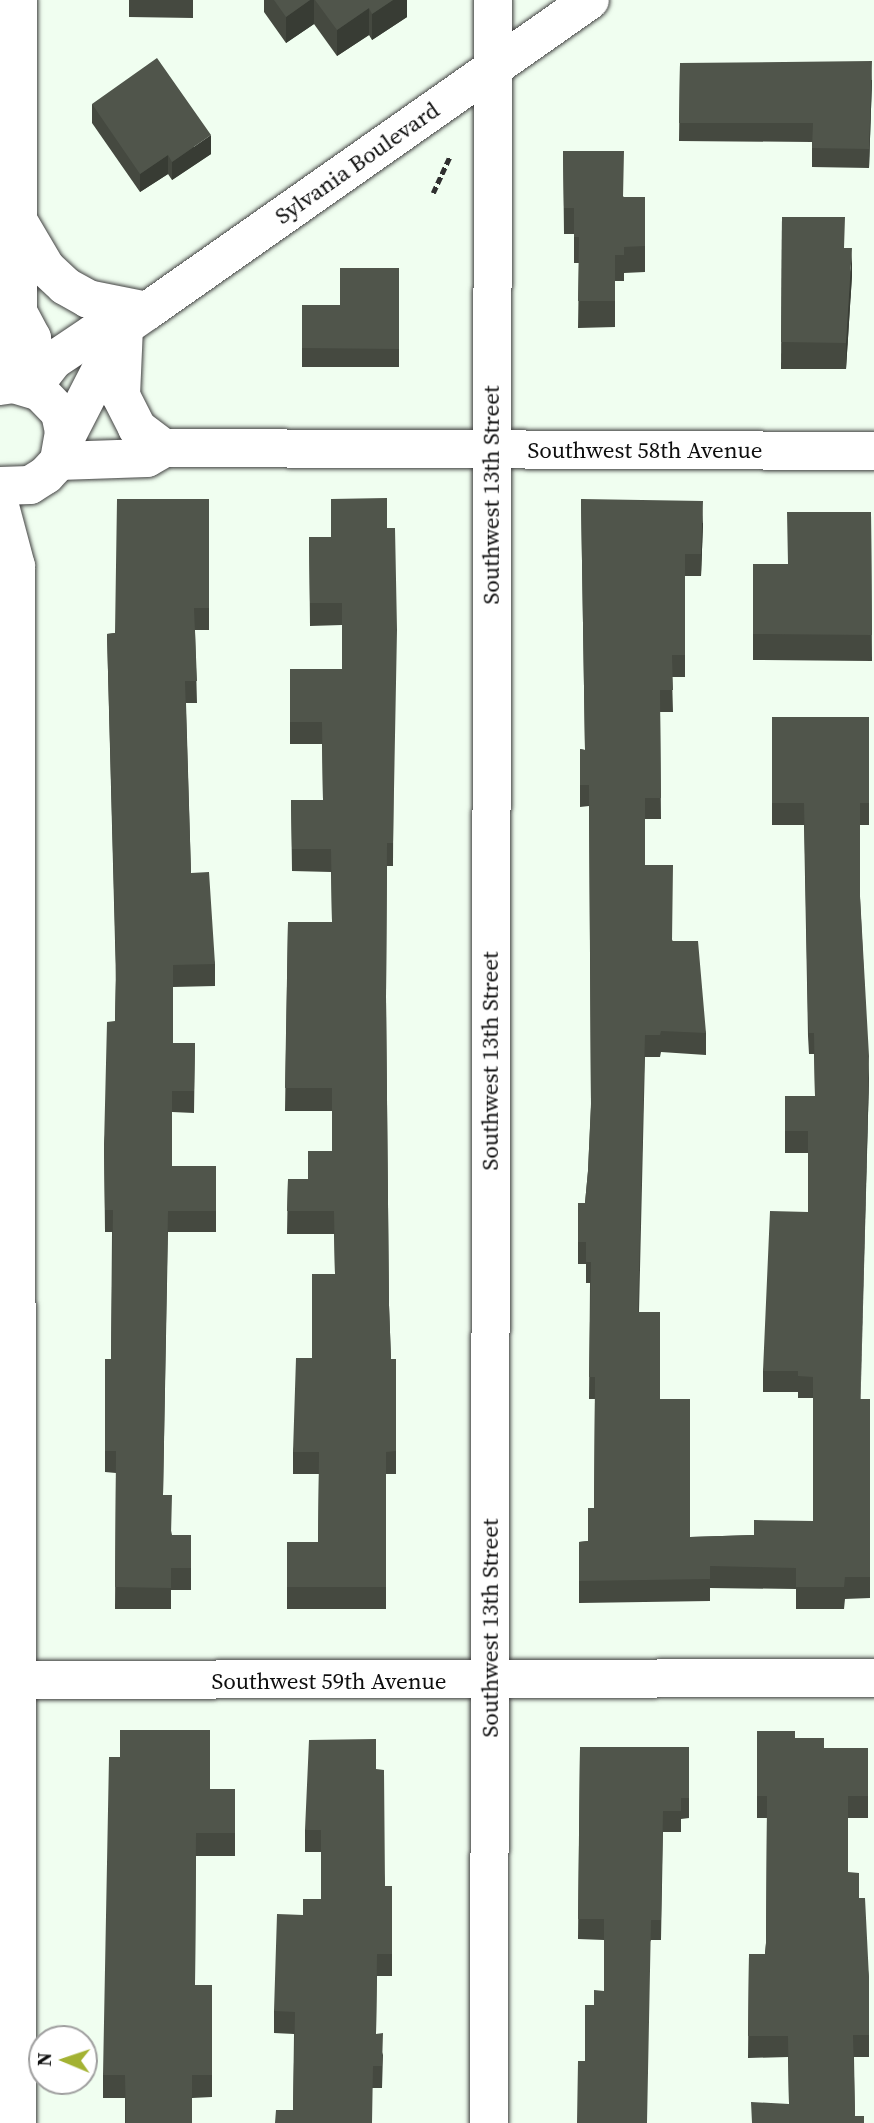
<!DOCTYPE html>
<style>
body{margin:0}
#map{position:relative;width:874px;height:2123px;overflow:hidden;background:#f0fef0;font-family:"Source Serif 4",serif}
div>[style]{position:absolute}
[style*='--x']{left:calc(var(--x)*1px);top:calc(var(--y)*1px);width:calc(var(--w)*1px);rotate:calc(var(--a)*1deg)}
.path>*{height:4.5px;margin-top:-2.25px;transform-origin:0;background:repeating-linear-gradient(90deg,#303030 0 7px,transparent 0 10.5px)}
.roads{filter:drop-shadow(0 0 2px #414141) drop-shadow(0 0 2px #414141)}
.street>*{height:38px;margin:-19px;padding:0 19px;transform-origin:19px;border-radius:19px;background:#fff}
.wall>*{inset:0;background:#454940}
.shaded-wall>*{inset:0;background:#383c34}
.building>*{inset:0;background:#50554b}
span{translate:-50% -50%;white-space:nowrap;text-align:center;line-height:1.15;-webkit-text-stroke:7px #fff;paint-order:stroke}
.street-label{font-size:23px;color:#0e0e0e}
.north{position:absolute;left:28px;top:2025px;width:70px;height:70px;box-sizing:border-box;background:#fff;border:2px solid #9f9f9f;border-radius:50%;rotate:272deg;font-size:19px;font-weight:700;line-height:28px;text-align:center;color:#0e0e0e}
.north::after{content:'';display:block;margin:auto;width:24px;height:32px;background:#a3b232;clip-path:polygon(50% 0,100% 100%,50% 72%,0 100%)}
</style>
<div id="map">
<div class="path">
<i style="--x:433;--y:193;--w:41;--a:-65.3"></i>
</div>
<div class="roads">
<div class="street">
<i style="--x:18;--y:0;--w:312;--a:90"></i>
<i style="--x:18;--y:312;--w:30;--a:62"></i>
<i style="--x:32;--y:338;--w:23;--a:83"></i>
<i style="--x:35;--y:361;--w:27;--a:96"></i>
<i style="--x:19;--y:222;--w:53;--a:59.6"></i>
<i style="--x:46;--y:268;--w:26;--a:43"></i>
<i style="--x:65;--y:286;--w:26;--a:29"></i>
<i style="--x:88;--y:299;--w:60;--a:11.5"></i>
<i style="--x:124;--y:327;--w:69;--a:92.5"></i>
<i style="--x:121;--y:396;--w:36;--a:63"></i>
<i style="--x:137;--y:428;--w:34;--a:37"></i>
<i style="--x:164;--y:448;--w:710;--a:0.24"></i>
<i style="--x:0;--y:373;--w:41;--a:-80.1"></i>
<i style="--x:7;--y:333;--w:24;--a:-62"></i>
<i style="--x:0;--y:386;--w:14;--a:-8"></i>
<i style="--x:14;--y:384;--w:27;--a:17"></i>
<i style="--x:40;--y:392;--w:29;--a:46"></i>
<i style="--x:60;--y:413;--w:19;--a:78"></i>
<i style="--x:64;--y:432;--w:29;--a:100"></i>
<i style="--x:59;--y:461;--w:19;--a:133"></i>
<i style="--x:46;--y:475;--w:19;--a:148"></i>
<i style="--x:30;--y:485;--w:30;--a:178"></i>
<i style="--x:32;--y:388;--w:36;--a:-52"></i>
<i style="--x:54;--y:360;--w:47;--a:-33.7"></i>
<i style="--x:93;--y:334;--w:32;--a:-13"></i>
<i style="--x:124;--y:327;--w:28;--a:-35"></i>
<i style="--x:147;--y:311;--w:541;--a:-35.07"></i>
<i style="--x:64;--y:441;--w:120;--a:-62.8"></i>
<i style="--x:59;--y:461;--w:88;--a:-2"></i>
<i style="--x:147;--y:458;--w:20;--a:-30"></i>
<i style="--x:0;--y:506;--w:62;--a:75.1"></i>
<i style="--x:16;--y:566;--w:1557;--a:89.96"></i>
<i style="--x:0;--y:1680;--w:874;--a:-0.13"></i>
<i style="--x:489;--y:2123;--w:2123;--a:-89.89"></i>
</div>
</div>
<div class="wall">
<i style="clip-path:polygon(129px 0,193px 0,193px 18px,129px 17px)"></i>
<i style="clip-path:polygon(264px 0,407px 0,407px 17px,372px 40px,369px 35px,337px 56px,314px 24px,286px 43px,264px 12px)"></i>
<i style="clip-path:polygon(680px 63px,872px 80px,869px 168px,812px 167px,812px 142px,679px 141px)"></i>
<i style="clip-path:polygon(92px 104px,211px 154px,172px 180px,168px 174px,140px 192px,92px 123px)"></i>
<i style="clip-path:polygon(563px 151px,624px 197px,645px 197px,645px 272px,624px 273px,624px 281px,615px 281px,615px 327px,578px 328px,579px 263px,574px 263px,574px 234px,564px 234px)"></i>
<i style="clip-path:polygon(782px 217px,844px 248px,852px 275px,846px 369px,781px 369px)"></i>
<i style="clip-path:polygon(399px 268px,399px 367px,302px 367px,302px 305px,340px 305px)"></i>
<i style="clip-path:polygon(209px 499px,209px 630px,195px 630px,197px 703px,186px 703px,191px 873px,215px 964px,215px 986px,173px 987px,173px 1043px,195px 1043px,194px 1113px,172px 1112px,172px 1166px,216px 1166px,216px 1232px,168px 1232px,163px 1495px,172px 1535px,191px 1535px,191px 1590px,171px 1590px,171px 1609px,115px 1609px,116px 1473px,105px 1472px,105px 1359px,111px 1359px,112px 1232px,105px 1232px,104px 1146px,115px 1021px,116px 980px,107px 634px,115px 633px)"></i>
<i style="clip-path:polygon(581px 499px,703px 523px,701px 576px,685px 576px,685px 677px,672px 677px,673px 712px,660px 712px,661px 819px,645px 819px,645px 865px,706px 1033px,706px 1055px,661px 1052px,660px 1057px,645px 1057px,639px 1312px,660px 1399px,690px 1537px,754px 1535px,813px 1521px,813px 1398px,798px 1398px,798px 1392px,763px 1392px,763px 1371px,808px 1212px,808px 1153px,785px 1153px,785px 1096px,815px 1096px,814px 1054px,809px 1054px,808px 1036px,804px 825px,772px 825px,772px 717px,869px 717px,869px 825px,860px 825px,860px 898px,869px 1078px,860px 1399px,870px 1399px,870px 1598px,845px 1599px,844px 1609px,796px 1609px,796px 1589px,710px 1588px,710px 1601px,579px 1603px,579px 1542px,588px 1541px,594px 1508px,595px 1399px,589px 1399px,590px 1283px,586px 1283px,586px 1264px,578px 1264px,578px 1203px,585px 1203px,588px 1171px,591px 1107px,589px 806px,580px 807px,580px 749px,585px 750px)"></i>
<i style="clip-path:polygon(871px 512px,872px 661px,753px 660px,753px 564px,788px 564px)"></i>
<i style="clip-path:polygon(387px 528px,395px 528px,393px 866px,387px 866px,386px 999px,389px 1305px,391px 1359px,396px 1359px,396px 1474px,386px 1474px,386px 1609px,287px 1609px,287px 1542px,318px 1542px,319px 1474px,293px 1474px,293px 1452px,312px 1358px,335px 1274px,334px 1234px,287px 1234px,288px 1179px,308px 1179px,332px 1151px,332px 1111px,285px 1111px,288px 922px,332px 922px,331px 872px,292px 871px,291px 800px,323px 800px,322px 744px,290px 744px,290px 669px,342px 669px,342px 625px,310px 626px,309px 537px,331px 537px)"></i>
<i style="clip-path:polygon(757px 1731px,795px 1738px,824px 1748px,868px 1748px,868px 1818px,848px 1818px,848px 1872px,859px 1898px,869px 1978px,869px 2057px,854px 2057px,855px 2116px,864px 2123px,789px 2104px,788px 2057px,748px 2058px,749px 1954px,765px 1954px,766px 1943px,767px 1818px,757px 1818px)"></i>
<i style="clip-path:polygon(580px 1747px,689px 1747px,689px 1818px,681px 1819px,681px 1832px,663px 1832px,661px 1940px,651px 1940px,585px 2061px,594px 2005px,604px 1991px,604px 1940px,578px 1939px)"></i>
<i style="clip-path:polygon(376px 1769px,385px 1886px,392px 1886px,392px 1976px,377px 1976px,376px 2034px,383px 2055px,382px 2088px,373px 2088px,293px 2110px,294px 2034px,274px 2033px,274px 2011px,321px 1899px,321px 1852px,305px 1852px,305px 1830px)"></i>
<i style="clip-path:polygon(210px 1789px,235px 1789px,235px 1856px,196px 1856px,195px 1985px,212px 1985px,212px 2097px,192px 2098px,192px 2123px,125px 2123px,125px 2098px,103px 2098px,103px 2075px)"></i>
</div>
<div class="shaded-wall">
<i style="clip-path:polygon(310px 0,314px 0,314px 24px,286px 43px,286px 17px)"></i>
<i style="clip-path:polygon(393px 0,407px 0,407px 17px,372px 40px,372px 14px)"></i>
<i style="clip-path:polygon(369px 8px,369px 35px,337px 56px,337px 30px)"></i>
<i style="clip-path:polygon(872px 61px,872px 80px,869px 168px,869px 149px)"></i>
<i style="clip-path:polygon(211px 135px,211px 154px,172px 180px,172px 162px)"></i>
<i style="clip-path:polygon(168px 155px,168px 174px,140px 192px,140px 174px)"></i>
<i style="clip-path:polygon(852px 248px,852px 275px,846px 369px,846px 343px)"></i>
<i style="clip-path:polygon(703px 501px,703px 523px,701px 576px,701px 554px)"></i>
<i style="clip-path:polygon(869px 1056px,869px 1078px,860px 1421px,860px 1399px)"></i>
</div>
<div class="building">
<i style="clip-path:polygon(274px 0,310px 0,286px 17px)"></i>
<i style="clip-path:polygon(315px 0,393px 0,372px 14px,369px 8px,337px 30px)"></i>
<i style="clip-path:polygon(157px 58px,211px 135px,172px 162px,168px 155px,140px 174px,92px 104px)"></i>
<i style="clip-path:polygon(872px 61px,869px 149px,812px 148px,813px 123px,679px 123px,680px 63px)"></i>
<i style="clip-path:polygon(563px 151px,624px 151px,623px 197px,645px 197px,645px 246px,624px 247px,624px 255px,615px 255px,615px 301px,578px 301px,579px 237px,574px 237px,574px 208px,564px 208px)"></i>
<i style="clip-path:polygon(782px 217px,845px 217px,844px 248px,852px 248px,846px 343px,781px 342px)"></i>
<i style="clip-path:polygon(340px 268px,399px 268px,399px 349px,302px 348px,302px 305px,340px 305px)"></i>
<i style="clip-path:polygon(387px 498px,387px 528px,395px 528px,397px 630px,393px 843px,387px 843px,386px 994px,389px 1305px,391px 1359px,396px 1359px,396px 1451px,386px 1452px,386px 1587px,287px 1587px,287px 1542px,318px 1542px,319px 1452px,293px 1452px,296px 1358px,312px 1358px,312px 1274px,335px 1274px,334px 1211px,287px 1211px,288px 1179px,308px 1179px,308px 1151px,332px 1151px,332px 1088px,285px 1088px,288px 922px,332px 922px,331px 849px,292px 849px,291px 800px,323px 800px,322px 722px,290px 722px,290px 669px,342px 669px,342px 603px,310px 603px,309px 537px,331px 537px,331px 499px)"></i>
<i style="clip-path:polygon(117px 499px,209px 499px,209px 608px,194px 608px,197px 681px,185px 681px,191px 873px,209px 872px,215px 964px,173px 965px,173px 1043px,195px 1043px,194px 1091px,172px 1091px,172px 1166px,216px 1166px,216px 1211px,168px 1211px,163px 1495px,172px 1495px,171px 1535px,191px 1535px,191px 1568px,171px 1568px,171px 1588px,115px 1587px,116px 1451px,105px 1451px,105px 1359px,111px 1359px,113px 1210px,105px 1210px,104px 1146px,107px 1022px,115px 1021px,116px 964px,107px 634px,115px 633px)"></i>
<i style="clip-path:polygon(581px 499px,703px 501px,701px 554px,685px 554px,685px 655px,672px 655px,673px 690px,660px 690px,661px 798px,645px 798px,645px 865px,673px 865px,672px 941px,698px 941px,706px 1033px,661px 1031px,660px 1035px,645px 1035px,638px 1312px,660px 1312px,660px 1399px,690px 1399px,690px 1537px,754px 1535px,754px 1520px,813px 1521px,813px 1377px,798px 1376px,798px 1371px,763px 1371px,770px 1211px,808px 1212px,808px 1131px,785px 1131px,785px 1096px,815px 1096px,814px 1033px,809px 1033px,808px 1014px,804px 803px,772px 803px,772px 717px,869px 717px,869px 803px,860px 803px,860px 896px,869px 1056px,860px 1399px,870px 1399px,870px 1577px,845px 1577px,844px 1587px,796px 1587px,796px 1568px,710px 1566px,710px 1579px,579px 1581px,579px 1542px,588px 1541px,588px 1508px,594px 1508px,595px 1377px,589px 1377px,591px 1262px,586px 1262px,586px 1242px,578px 1242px,578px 1203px,585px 1203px,588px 1171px,591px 1103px,589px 785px,580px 785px,580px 749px,585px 750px)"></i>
<i style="clip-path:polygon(787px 512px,871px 512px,872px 635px,753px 634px,753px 564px,788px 564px)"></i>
<i style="clip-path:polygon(120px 1730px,210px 1730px,210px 1789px,235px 1789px,235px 1833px,196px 1833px,195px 1985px,212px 1985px,212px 2075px,192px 2075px,192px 2123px,126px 2123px,125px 2075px,103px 2075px,109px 1757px,120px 1757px)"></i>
<i style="clip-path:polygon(757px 1731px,795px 1731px,795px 1738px,824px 1738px,824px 1748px,868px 1748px,868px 1796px,848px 1796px,848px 1872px,859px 1873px,859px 1898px,865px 1898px,869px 1978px,869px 2035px,853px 2035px,855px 2116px,864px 2116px,864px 2123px,752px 2123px,751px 2102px,789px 2104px,788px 2036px,748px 2036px,749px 1954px,765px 1954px,766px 1943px,767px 1796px,757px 1796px)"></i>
<i style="clip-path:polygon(376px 1739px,376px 1769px,384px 1770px,385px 1886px,392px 1886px,392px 1954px,377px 1954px,376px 2034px,383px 2033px,382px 2066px,373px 2066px,372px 2123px,275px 2123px,276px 2110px,293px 2110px,295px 2012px,274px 2011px,277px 1914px,303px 1915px,303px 1899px,321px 1899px,321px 1830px,305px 1830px,309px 1740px)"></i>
<i style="clip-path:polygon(580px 1747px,689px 1747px,689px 1798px,681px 1798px,681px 1811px,663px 1811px,661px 1920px,651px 1920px,647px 2123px,577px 2123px,578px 2061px,585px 2061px,585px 2005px,594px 2005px,594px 1990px,604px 1991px,604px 1919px,578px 1919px)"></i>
</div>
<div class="street-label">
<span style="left:357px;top:163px;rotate:-35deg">Sylvania Boulevard</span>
<span style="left:645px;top:450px">Southwest 58th Avenue</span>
<span style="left:491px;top:495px;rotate:-90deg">Southwest 13th Street</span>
<span style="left:490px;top:1061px;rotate:-90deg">Southwest 13th Street</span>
<span style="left:490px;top:1628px;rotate:-90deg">Southwest 13th Street</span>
<span style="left:329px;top:1681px">Southwest 59th Avenue</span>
</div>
<div class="north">N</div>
</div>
